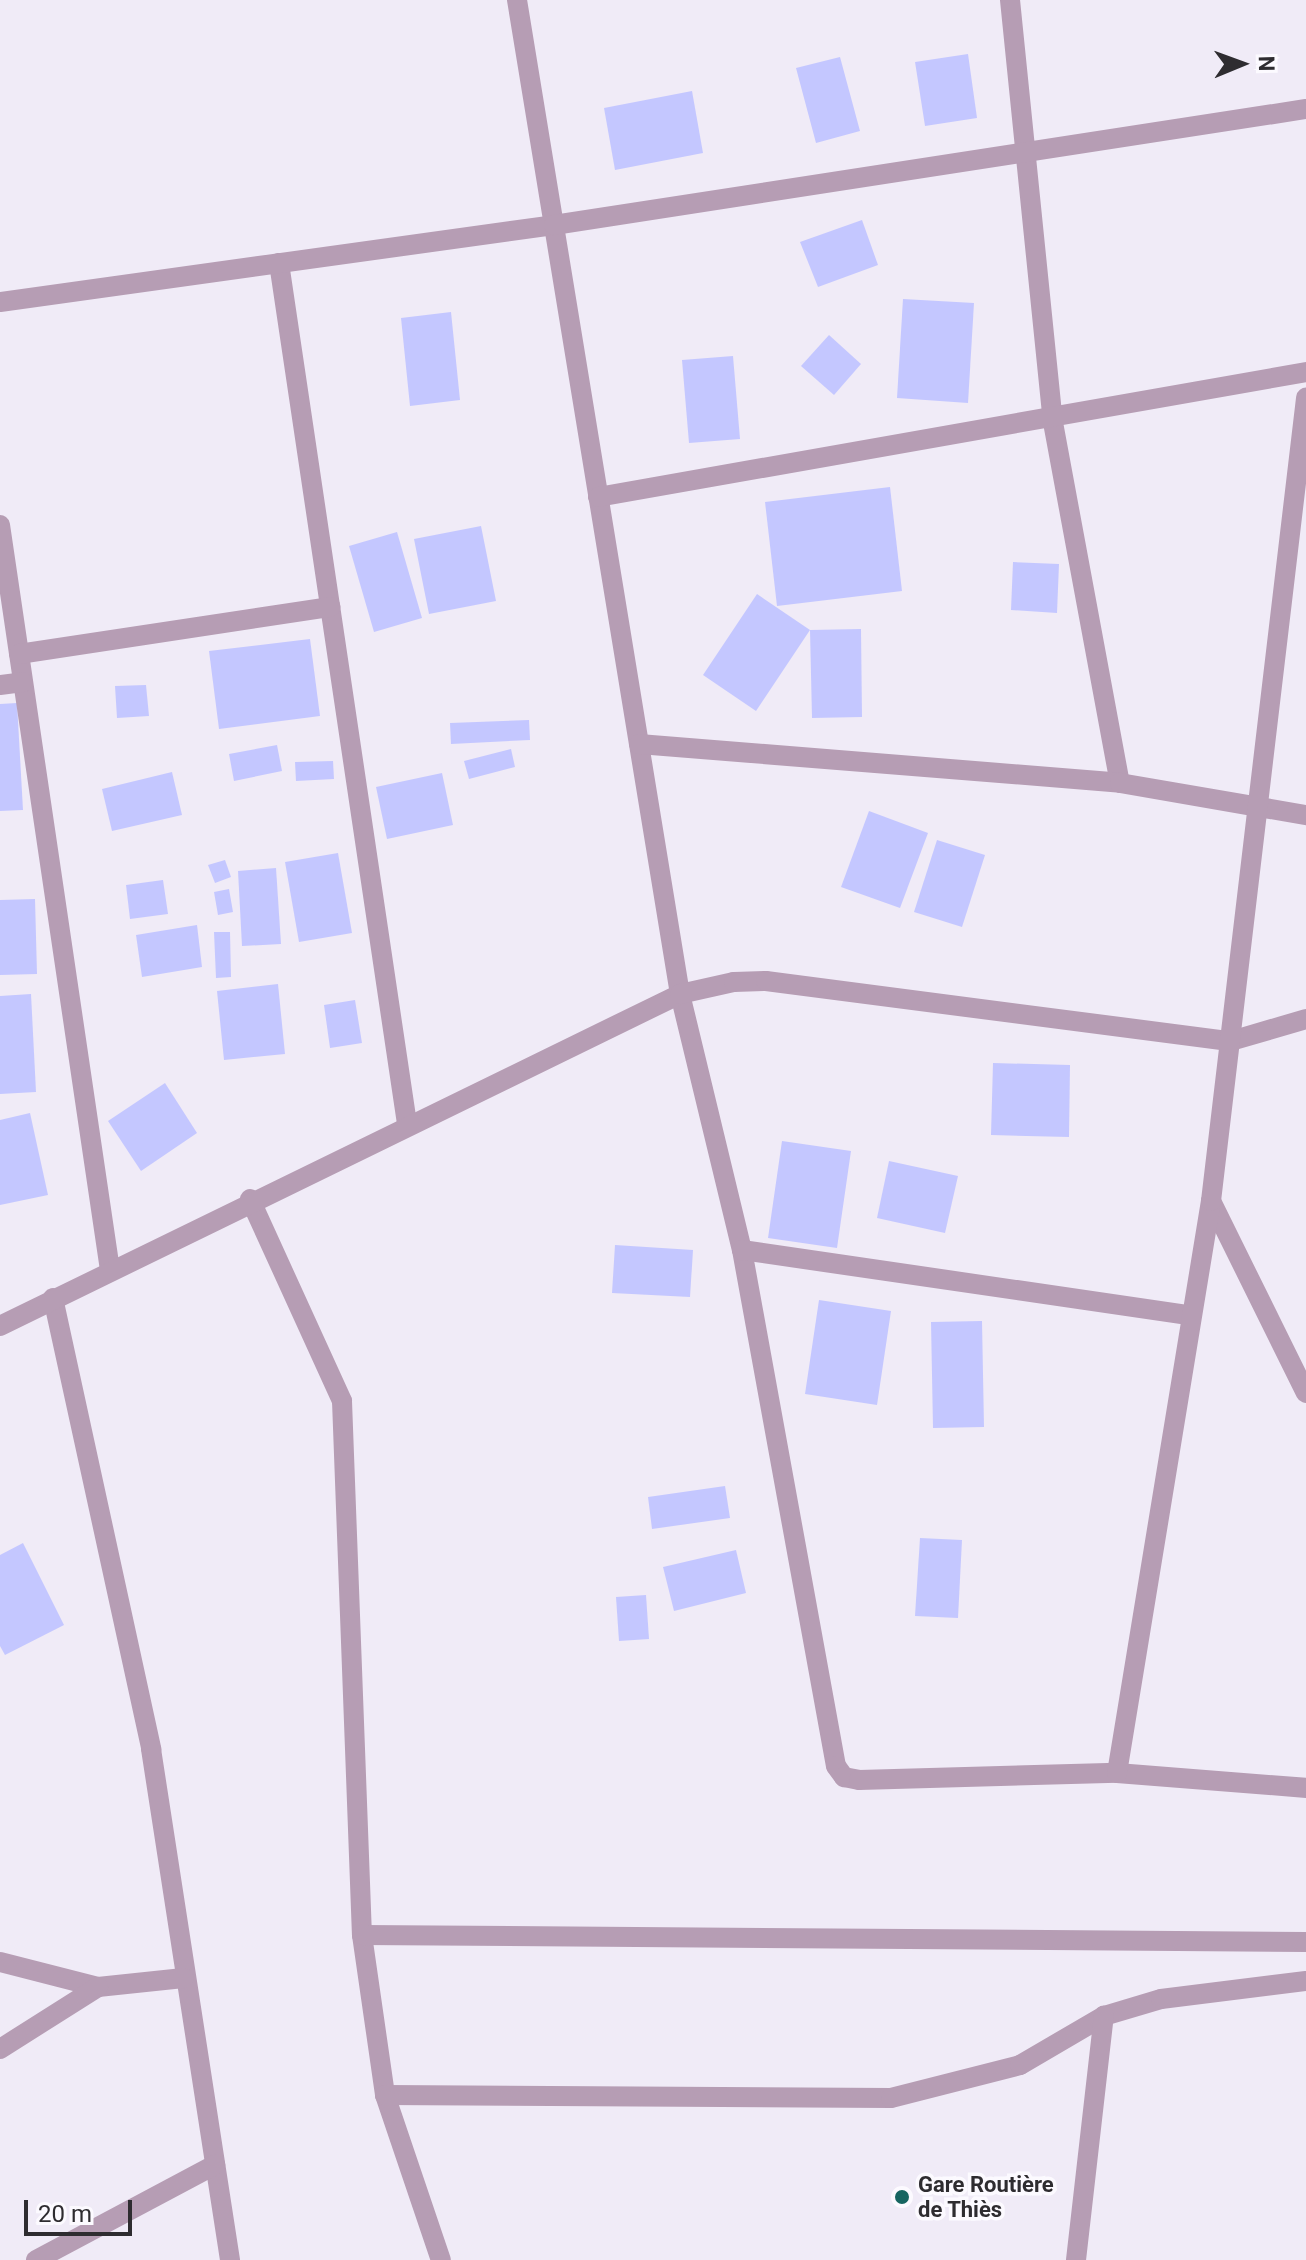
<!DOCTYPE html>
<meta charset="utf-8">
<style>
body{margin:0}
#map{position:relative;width:1306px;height:2260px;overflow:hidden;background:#f0ebf7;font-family:Roboto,sans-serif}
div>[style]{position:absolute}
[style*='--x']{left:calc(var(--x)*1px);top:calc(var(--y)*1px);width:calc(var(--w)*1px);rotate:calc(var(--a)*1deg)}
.building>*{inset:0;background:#c4c7ff}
.lane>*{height:20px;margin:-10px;padding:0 10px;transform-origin:10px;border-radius:10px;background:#b69db4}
.street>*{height:20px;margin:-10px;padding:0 10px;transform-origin:10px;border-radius:10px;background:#b69db4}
.dots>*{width:22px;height:22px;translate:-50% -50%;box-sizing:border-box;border:4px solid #fcfaff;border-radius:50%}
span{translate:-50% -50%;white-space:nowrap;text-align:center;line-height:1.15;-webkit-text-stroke:7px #fcfaff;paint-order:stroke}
.poi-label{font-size:22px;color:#2e2c30;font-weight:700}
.left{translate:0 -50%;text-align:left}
.north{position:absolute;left:1202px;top:24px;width:80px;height:80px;-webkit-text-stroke:6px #fcfaff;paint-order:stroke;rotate:89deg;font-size:22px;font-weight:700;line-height:32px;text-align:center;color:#2e2c30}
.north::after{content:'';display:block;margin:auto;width:28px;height:36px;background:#2e2c30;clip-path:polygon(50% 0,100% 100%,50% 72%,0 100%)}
.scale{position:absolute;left:24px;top:2200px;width:108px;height:36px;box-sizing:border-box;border:4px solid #2e2c30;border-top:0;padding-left:10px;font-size:24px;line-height:28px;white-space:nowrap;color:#2e2c30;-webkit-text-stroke:6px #fcfaff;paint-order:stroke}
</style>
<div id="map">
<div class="building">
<i style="clip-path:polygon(968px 54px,977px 118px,925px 126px,915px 62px)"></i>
<i style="clip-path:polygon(840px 57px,860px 131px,816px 143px,796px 68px)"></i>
<i style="clip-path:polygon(692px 91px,703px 153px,615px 170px,604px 108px)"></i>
<i style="clip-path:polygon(862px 220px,878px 265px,818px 287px,800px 242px)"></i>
<i style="clip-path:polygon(903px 299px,974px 303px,968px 403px,897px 398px)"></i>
<i style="clip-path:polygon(451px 312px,460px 400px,410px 406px,401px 318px)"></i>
<i style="clip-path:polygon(829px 335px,861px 364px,834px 395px,801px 366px)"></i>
<i style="clip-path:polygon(733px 356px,740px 439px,689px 443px,682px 360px)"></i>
<i style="clip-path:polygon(890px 487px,902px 591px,777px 606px,765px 502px)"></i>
<i style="clip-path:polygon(481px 526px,496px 601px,429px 614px,414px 539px)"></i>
<i style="clip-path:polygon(397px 532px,422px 618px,374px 632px,349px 546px)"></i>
<i style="clip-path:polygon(1013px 562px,1059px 564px,1057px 613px,1011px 610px)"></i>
<i style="clip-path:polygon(757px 594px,810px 630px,756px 711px,703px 675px)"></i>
<i style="clip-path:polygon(861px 629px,862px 717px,812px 718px,810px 630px)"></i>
<i style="clip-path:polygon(310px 639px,320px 716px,219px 729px,209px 651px)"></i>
<i style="clip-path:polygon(146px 685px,149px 716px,117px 718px,115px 686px)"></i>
<i style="clip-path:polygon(17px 703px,23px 810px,0 811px,0 704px)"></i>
<i style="clip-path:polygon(529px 720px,530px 740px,451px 744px,450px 723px)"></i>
<i style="clip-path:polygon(277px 745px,282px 771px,234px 781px,229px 754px)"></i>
<i style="clip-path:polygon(511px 749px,515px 767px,469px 779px,464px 761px)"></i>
<i style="clip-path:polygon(333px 761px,334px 779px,296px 781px,295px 762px)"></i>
<i style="clip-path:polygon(172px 772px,182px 815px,112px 831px,102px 789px)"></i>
<i style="clip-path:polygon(442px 773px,453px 825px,387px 839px,376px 787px)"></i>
<i style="clip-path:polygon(869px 811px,928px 833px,900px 908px,841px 887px)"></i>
<i style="clip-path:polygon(937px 840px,985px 855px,962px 927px,914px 912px)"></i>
<i style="clip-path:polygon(338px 853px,352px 933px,299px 942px,285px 862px)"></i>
<i style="clip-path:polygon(225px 860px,231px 877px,215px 883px,208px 865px)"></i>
<i style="clip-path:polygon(276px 868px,281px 944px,242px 946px,238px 871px)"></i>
<i style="clip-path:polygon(163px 880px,168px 914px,130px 919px,126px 885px)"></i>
<i style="clip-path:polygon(229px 889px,233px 912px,218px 915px,214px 892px)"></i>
<i style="clip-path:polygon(35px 899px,37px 974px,0 975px,0 900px)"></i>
<i style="clip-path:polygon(197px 925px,202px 967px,142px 977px,136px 935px)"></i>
<i style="clip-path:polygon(214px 932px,230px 932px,231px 977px,216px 978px)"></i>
<i style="clip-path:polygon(278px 984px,285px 1054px,224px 1060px,217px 991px)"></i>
<i style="clip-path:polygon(31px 994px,36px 1092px,0 1094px,0 996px)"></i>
<i style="clip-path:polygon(355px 1000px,362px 1043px,330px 1048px,324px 1005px)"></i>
<i style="clip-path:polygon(993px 1063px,1070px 1065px,1069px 1137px,991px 1135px)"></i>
<i style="clip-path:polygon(165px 1083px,197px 1133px,141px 1171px,108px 1121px)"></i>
<i style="clip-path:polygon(30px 1113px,48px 1195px,0 1205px,0 1120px)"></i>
<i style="clip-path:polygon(782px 1141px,851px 1151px,837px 1248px,768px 1238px)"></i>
<i style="clip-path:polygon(889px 1161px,958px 1176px,945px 1233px,877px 1218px)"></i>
<i style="clip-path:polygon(615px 1245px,693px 1250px,690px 1297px,612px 1293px)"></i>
<i style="clip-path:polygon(819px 1300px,891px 1311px,877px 1405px,805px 1394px)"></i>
<i style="clip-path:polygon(982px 1321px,984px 1427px,933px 1428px,931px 1322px)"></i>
<i style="clip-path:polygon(725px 1486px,730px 1518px,652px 1529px,648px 1497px)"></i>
<i style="clip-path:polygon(920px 1538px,962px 1540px,958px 1618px,915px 1616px)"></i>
<i style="clip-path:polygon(23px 1543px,64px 1625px,5px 1655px,0 1646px,0 1555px)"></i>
<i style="clip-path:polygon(736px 1550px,746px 1593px,674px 1611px,663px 1567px)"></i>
<i style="clip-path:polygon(646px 1595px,649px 1639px,619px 1641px,616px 1597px)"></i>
</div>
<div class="lane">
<i style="--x:250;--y:1199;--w:222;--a:65.5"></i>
<i style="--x:342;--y:1401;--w:534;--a:87.86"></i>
<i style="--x:362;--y:1935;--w:162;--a:81.8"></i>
<i style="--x:385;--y:2095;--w:174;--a:71.3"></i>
<i style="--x:362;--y:1935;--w:944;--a:0.42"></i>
<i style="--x:385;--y:2095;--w:506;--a:0.34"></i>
<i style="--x:891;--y:2098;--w:133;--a:-14.3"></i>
<i style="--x:1020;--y:2065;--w:97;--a:-30.3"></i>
<i style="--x:1104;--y:2016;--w:59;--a:-16.6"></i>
<i style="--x:1161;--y:1999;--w:146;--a:-7.1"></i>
<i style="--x:1076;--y:2260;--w:246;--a:-83.5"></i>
</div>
<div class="street">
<i style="--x:517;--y:0;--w:1007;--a:80.69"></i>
<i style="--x:680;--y:994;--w:263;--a:76.4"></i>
<i style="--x:742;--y:1250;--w:524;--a:79.68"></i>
<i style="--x:836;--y:1766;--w:14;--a:54"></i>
<i style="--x:844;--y:1777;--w:15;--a:11"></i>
<i style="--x:859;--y:1780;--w:258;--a:-1.6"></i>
<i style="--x:1117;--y:1773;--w:190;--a:4.5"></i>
<i style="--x:1010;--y:0;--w:419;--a:84.2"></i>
<i style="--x:1052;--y:417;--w:372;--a:79.5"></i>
<i style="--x:279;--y:263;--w:870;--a:81.54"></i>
<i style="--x:0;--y:302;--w:559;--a:-7.91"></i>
<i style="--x:554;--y:225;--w:761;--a:-8.77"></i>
<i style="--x:598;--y:497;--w:719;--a:-10.01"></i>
<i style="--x:0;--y:525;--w:753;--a:81.6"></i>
<i style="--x:19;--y:654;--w:315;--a:-8.6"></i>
<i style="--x:0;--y:685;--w:23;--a:-7"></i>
<i style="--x:639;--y:744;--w:483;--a:4.6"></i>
<i style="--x:1120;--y:783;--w:189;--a:9.8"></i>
<i style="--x:1211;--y:1201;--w:214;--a:63.7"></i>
<i style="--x:742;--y:1250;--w:453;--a:8.3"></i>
<i style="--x:53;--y:1298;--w:462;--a:77.7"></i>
<i style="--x:151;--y:1749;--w:517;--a:81.21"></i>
<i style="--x:0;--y:1326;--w:757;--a:-26.02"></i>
<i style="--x:680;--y:994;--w:55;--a:-12.5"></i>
<i style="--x:734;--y:982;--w:32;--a:-2"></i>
<i style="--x:766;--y:981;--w:469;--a:7.4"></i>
<i style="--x:1231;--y:1041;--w:78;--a:-16.3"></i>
<i style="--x:1117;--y:1773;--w:580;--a:-80.67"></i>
<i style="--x:1211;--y:1201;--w:809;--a:-83.25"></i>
<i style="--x:0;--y:1962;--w:101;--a:14.3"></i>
<i style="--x:98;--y:1987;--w:86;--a:-6"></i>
<i style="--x:0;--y:2049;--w:116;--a:-32.3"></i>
<i style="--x:36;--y:2260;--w:203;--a:-28"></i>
</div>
<div class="dots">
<i style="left:902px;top:2197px;background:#176561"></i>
</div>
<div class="poi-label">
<span class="left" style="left:918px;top:2197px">Gare Routière<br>de Thiès</span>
</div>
<div class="north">N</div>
<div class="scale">20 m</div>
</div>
